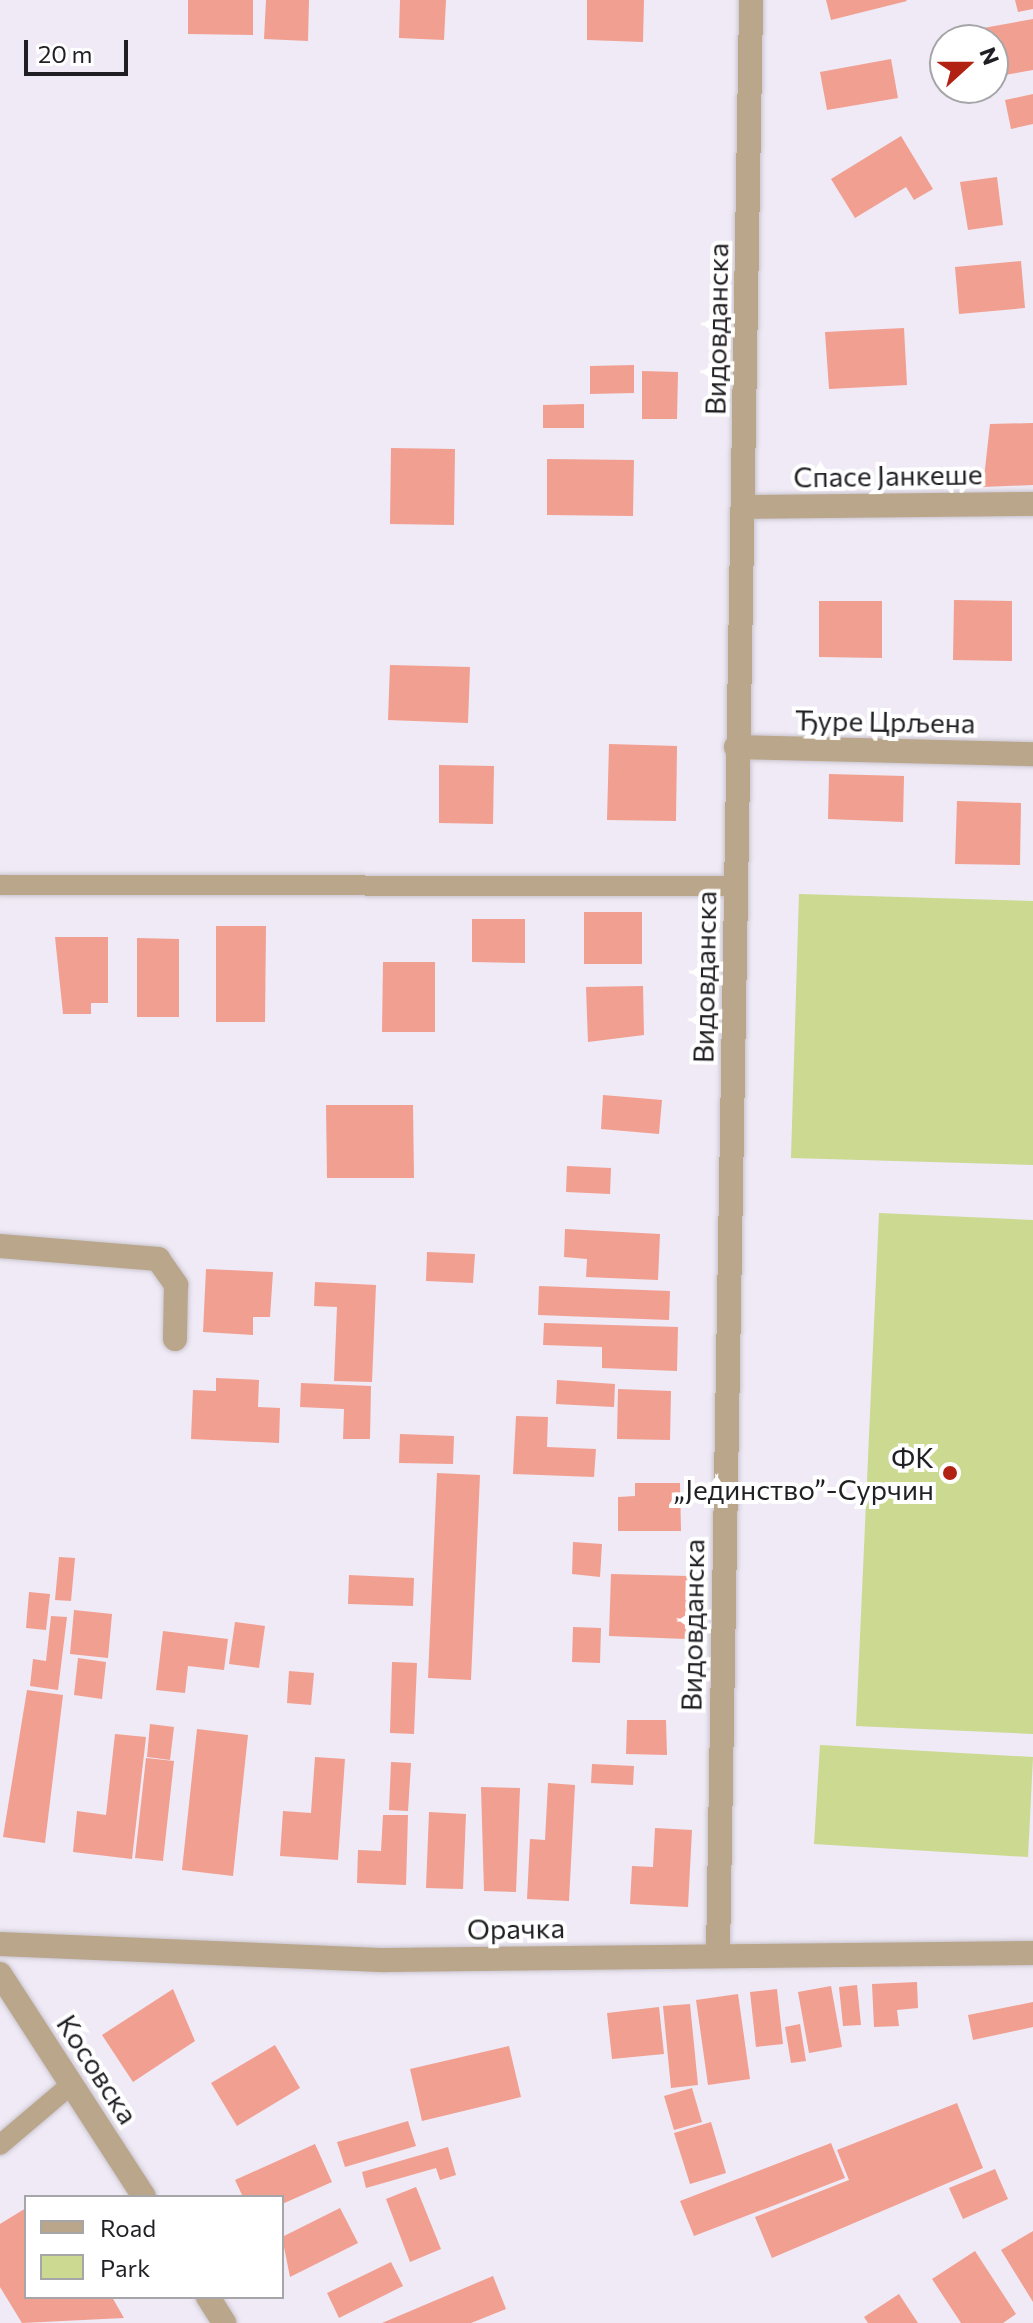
<!DOCTYPE html>
<meta charset="utf-8">
<style>
body{margin:0}
#map{position:relative;width:1033px;height:2323px;overflow:hidden;background:#efeaf5;font-family:Commissioner,sans-serif}
div>[style]{position:absolute}
[style*='--x']{left:calc(var(--x)*1px);top:calc(var(--y)*1px);width:calc(var(--w)*1px);rotate:calc(var(--a)*1deg)}
.green>*{inset:0;background:#cbd991}
.building>*{inset:0;background:#f19f91}
.roads{filter:drop-shadow(0 0 2px #cac5cf) drop-shadow(0 0 2px #cac5cf)}
.service>*{height:20px;margin:-10px;padding:0 10px;transform-origin:10px;border-radius:10px;background:#baa68b}
.minor>*{height:24px;margin:-12px;padding:0 12px;transform-origin:12px;border-radius:12px;background:#baa68b}
.dots>*{width:22px;height:22px;translate:-50% -50%;box-sizing:border-box;border:4px solid #fff;border-radius:50%}
span{translate:-50% -50%;white-space:nowrap;text-align:center;line-height:1.15;-webkit-text-stroke:8px #fff;paint-order:stroke}
.street-label{font-size:28px;color:#201f23}
.poi-label{font-size:28px;color:#201f23}
.right{translate:-100% -50%;text-align:right}
.legend{position:absolute;left:24px;top:2195px;width:260px;height:104px;box-sizing:border-box;background:#fff;border:2px solid #a6a5a7;margin:0;padding:10px 14px;list-style:none;font-size:24px;color:#201f23}
.legend li{display:flex;align-items:center;gap:16px;height:40px}
.legend b{width:40px;border:2px solid #a6a5a7}
.north{position:absolute;left:929px;top:24px;width:80px;height:80px;box-sizing:border-box;background:#fff;border:2px solid #a6a5a7;border-radius:50%;rotate:69deg;font-size:22px;font-weight:700;line-height:32px;text-align:center;color:#201f23}
.north::after{content:'';display:block;margin:auto;width:28px;height:36px;background:#b12212;clip-path:polygon(50% 0,100% 100%,50% 72%,0 100%)}
.scale{position:absolute;left:24px;top:40px;width:104px;height:36px;box-sizing:border-box;border:4px solid #201f23;border-top:0;padding-left:10px;font-size:24px;line-height:28px;white-space:nowrap;color:#201f23;-webkit-text-stroke:6px #fff;paint-order:stroke}
</style>
<div id="map">
<div class="green">
<i style="clip-path:polygon(799px 894px,1033px 901px,1033px 1165px,791px 1158px)"></i>
<i style="clip-path:polygon(879px 1213px,1033px 1220px,1033px 1734px,856px 1726px)"></i>
<i style="clip-path:polygon(820px 1745px,1033px 1757px,1028px 1857px,814px 1844px)"></i>
</div>
<div class="building">
<i style="clip-path:polygon(188px 0,253px 0,253px 35px,188px 34px)"></i>
<i style="clip-path:polygon(266px 0,309px 0,308px 41px,264px 39px)"></i>
<i style="clip-path:polygon(400px 0,446px 0,444px 40px,399px 38px)"></i>
<i style="clip-path:polygon(587px 0,644px 0,643px 42px,587px 40px)"></i>
<i style="clip-path:polygon(826px 0,906px 0,907px 1px,831px 20px)"></i>
<i style="clip-path:polygon(1015px 0,1033px 0,1033px 9px,1018px 12px)"></i>
<i style="clip-path:polygon(1033px 19px,1033px 70px,993px 77px,993px 40px,969px 40px,967px 31px)"></i>
<i style="clip-path:polygon(891px 59px,898px 98px,827px 110px,820px 72px)"></i>
<i style="clip-path:polygon(1033px 94px,1033px 124px,1011px 129px,1005px 100px)"></i>
<i style="clip-path:polygon(901px 136px,933px 189px,914px 200px,906px 187px,855px 218px,831px 179px)"></i>
<i style="clip-path:polygon(997px 177px,1003px 225px,968px 230px,960px 182px)"></i>
<i style="clip-path:polygon(1021px 261px,1025px 308px,959px 314px,955px 267px)"></i>
<i style="clip-path:polygon(904px 328px,907px 385px,829px 389px,825px 332px)"></i>
<i style="clip-path:polygon(634px 365px,634px 393px,590px 394px,590px 366px)"></i>
<i style="clip-path:polygon(642px 371px,678px 372px,677px 419px,642px 419px)"></i>
<i style="clip-path:polygon(584px 404px,584px 428px,543px 428px,543px 405px)"></i>
<i style="clip-path:polygon(1033px 423px,1033px 485px,983px 487px,990px 424px)"></i>
<i style="clip-path:polygon(391px 448px,455px 449px,454px 525px,390px 524px)"></i>
<i style="clip-path:polygon(547px 459px,634px 460px,633px 516px,547px 515px)"></i>
<i style="clip-path:polygon(954px 600px,1012px 601px,1012px 661px,953px 660px)"></i>
<i style="clip-path:polygon(819px 601px,882px 601px,882px 658px,819px 657px)"></i>
<i style="clip-path:polygon(390px 665px,470px 667px,468px 723px,388px 720px)"></i>
<i style="clip-path:polygon(609px 744px,677px 746px,676px 821px,607px 820px)"></i>
<i style="clip-path:polygon(439px 765px,494px 766px,493px 824px,439px 823px)"></i>
<i style="clip-path:polygon(829px 774px,904px 776px,903px 822px,828px 819px)"></i>
<i style="clip-path:polygon(957px 801px,1021px 803px,1020px 865px,955px 864px)"></i>
<i style="clip-path:polygon(584px 912px,642px 912px,642px 964px,584px 964px)"></i>
<i style="clip-path:polygon(472px 919px,525px 919px,525px 963px,472px 962px)"></i>
<i style="clip-path:polygon(216px 926px,266px 926px,265px 1022px,216px 1022px)"></i>
<i style="clip-path:polygon(55px 937px,108px 937px,108px 1003px,91px 1003px,91px 1014px,63px 1014px)"></i>
<i style="clip-path:polygon(137px 938px,179px 939px,179px 1017px,137px 1017px)"></i>
<i style="clip-path:polygon(383px 962px,435px 962px,435px 1032px,382px 1032px)"></i>
<i style="clip-path:polygon(643px 986px,644px 1035px,588px 1042px,586px 987px)"></i>
<i style="clip-path:polygon(603px 1095px,662px 1100px,659px 1134px,601px 1129px)"></i>
<i style="clip-path:polygon(326px 1105px,413px 1105px,414px 1178px,327px 1178px)"></i>
<i style="clip-path:polygon(567px 1166px,611px 1168px,610px 1194px,566px 1192px)"></i>
<i style="clip-path:polygon(565px 1229px,660px 1234px,658px 1280px,586px 1277px,587px 1259px,564px 1257px)"></i>
<i style="clip-path:polygon(427px 1252px,475px 1254px,473px 1283px,426px 1281px)"></i>
<i style="clip-path:polygon(206px 1269px,273px 1272px,270px 1317px,253px 1317px,253px 1335px,203px 1332px)"></i>
<i style="clip-path:polygon(315px 1282px,376px 1285px,372px 1382px,334px 1381px,337px 1307px,314px 1306px)"></i>
<i style="clip-path:polygon(539px 1286px,670px 1291px,669px 1320px,538px 1315px)"></i>
<i style="clip-path:polygon(544px 1323px,678px 1327px,677px 1371px,602px 1368px,602px 1347px,543px 1345px)"></i>
<i style="clip-path:polygon(216px 1378px,259px 1380px,258px 1407px,280px 1408px,279px 1443px,191px 1439px,193px 1390px,216px 1391px)"></i>
<i style="clip-path:polygon(557px 1380px,615px 1384px,614px 1407px,556px 1404px)"></i>
<i style="clip-path:polygon(301px 1383px,371px 1386px,370px 1439px,343px 1439px,344px 1409px,300px 1407px)"></i>
<i style="clip-path:polygon(618px 1389px,671px 1391px,670px 1440px,617px 1439px)"></i>
<i style="clip-path:polygon(516px 1416px,548px 1417px,547px 1447px,596px 1449px,594px 1477px,513px 1474px)"></i>
<i style="clip-path:polygon(400px 1434px,454px 1436px,453px 1464px,399px 1463px)"></i>
<i style="clip-path:polygon(437px 1473px,480px 1475px,471px 1680px,428px 1678px)"></i>
<i style="clip-path:polygon(635px 1483px,680px 1483px,681px 1531px,618px 1531px,618px 1497px,635px 1496px)"></i>
<i style="clip-path:polygon(573px 1542px,602px 1544px,600px 1577px,572px 1574px)"></i>
<i style="clip-path:polygon(59px 1557px,75px 1558px,71px 1601px,55px 1600px)"></i>
<i style="clip-path:polygon(611px 1574px,688px 1576px,686px 1639px,609px 1636px)"></i>
<i style="clip-path:polygon(349px 1575px,414px 1578px,413px 1606px,348px 1604px)"></i>
<i style="clip-path:polygon(29px 1592px,50px 1594px,46px 1630px,26px 1628px)"></i>
<i style="clip-path:polygon(74px 1610px,112px 1614px,108px 1658px,70px 1654px)"></i>
<i style="clip-path:polygon(51px 1616px,67px 1617px,58px 1690px,30px 1686px,33px 1659px,46px 1661px)"></i>
<i style="clip-path:polygon(235px 1622px,265px 1626px,259px 1668px,229px 1664px)"></i>
<i style="clip-path:polygon(573px 1627px,601px 1628px,600px 1663px,572px 1662px)"></i>
<i style="clip-path:polygon(163px 1631px,228px 1639px,224px 1670px,188px 1666px,185px 1693px,156px 1690px)"></i>
<i style="clip-path:polygon(78px 1658px,106px 1662px,102px 1699px,74px 1695px)"></i>
<i style="clip-path:polygon(392px 1662px,417px 1663px,414px 1734px,390px 1733px)"></i>
<i style="clip-path:polygon(289px 1671px,314px 1673px,311px 1705px,287px 1703px)"></i>
<i style="clip-path:polygon(27px 1690px,63px 1695px,45px 1843px,3px 1837px)"></i>
<i style="clip-path:polygon(627px 1720px,666px 1720px,667px 1755px,626px 1754px)"></i>
<i style="clip-path:polygon(150px 1724px,174px 1727px,170px 1760px,147px 1757px)"></i>
<i style="clip-path:polygon(197px 1729px,248px 1735px,233px 1876px,182px 1870px)"></i>
<i style="clip-path:polygon(115px 1734px,146px 1737px,132px 1859px,73px 1852px,77px 1811px,106px 1815px)"></i>
<i style="clip-path:polygon(315px 1757px,345px 1759px,338px 1860px,280px 1856px,283px 1811px,311px 1813px)"></i>
<i style="clip-path:polygon(146px 1758px,174px 1761px,163px 1861px,135px 1858px)"></i>
<i style="clip-path:polygon(391px 1762px,411px 1763px,408px 1811px,389px 1810px)"></i>
<i style="clip-path:polygon(592px 1764px,634px 1766px,633px 1785px,591px 1783px)"></i>
<i style="clip-path:polygon(548px 1783px,575px 1785px,569px 1901px,527px 1899px,530px 1839px,545px 1840px)"></i>
<i style="clip-path:polygon(481px 1787px,520px 1788px,516px 1892px,484px 1891px)"></i>
<i style="clip-path:polygon(429px 1812px,466px 1814px,463px 1889px,426px 1888px)"></i>
<i style="clip-path:polygon(383px 1815px,408px 1815px,406px 1885px,357px 1883px,358px 1850px,381px 1851px)"></i>
<i style="clip-path:polygon(655px 1828px,692px 1830px,688px 1907px,630px 1904px,632px 1866px,653px 1867px)"></i>
<i style="clip-path:polygon(917px 1982px,918px 2008px,897px 2010px,899px 2026px,874px 2027px,872px 1984px)"></i>
<i style="clip-path:polygon(857px 1985px,861px 2025px,843px 2026px,839px 1987px)"></i>
<i style="clip-path:polygon(831px 1986px,842px 2047px,809px 2053px,798px 1992px)"></i>
<i style="clip-path:polygon(173px 1989px,195px 2041px,133px 2082px,102px 2035px)"></i>
<i style="clip-path:polygon(777px 1989px,783px 2044px,756px 2047px,750px 1992px)"></i>
<i style="clip-path:polygon(738px 1994px,750px 2079px,708px 2085px,696px 2000px)"></i>
<i style="clip-path:polygon(1033px 2002px,1033px 2027px,973px 2040px,968px 2015px)"></i>
<i style="clip-path:polygon(690px 2004px,698px 2085px,671px 2088px,663px 2006px)"></i>
<i style="clip-path:polygon(659px 2007px,664px 2054px,612px 2059px,607px 2013px)"></i>
<i style="clip-path:polygon(800px 2024px,806px 2061px,791px 2063px,785px 2027px)"></i>
<i style="clip-path:polygon(275px 2045px,300px 2088px,237px 2126px,211px 2083px)"></i>
<i style="clip-path:polygon(509px 2046px,521px 2097px,422px 2121px,410px 2069px)"></i>
<i style="clip-path:polygon(692px 2088px,702px 2122px,674px 2130px,664px 2096px)"></i>
<i style="clip-path:polygon(957px 2103px,983px 2168px,772px 2258px,755px 2217px,849px 2180px,837px 2150px)"></i>
<i style="clip-path:polygon(408px 2121px,416px 2146px,345px 2167px,337px 2142px)"></i>
<i style="clip-path:polygon(711px 2122px,726px 2173px,690px 2184px,674px 2133px)"></i>
<i style="clip-path:polygon(831px 2143px,845px 2178px,694px 2236px,680px 2201px)"></i>
<i style="clip-path:polygon(315px 2144px,332px 2182px,282px 2204px,282px 2197px,243px 2197px,235px 2180px)"></i>
<i style="clip-path:polygon(448px 2147px,456px 2175px,440px 2180px,436px 2168px,366px 2188px,362px 2172px)"></i>
<i style="clip-path:polygon(995px 2169px,1008px 2199px,963px 2219px,949px 2188px)"></i>
<i style="clip-path:polygon(416px 2187px,441px 2249px,410px 2262px,386px 2199px)"></i>
<i style="clip-path:polygon(26px 2208px,26px 2297px,112px 2297px,124px 2318px,22px 2323px,0 2287px,0 2224px)"></i>
<i style="clip-path:polygon(340px 2208px,358px 2243px,290px 2277px,282px 2237px)"></i>
<i style="clip-path:polygon(1033px 2231px,1033px 2302px,1001px 2250px)"></i>
<i style="clip-path:polygon(975px 2251px,1016px 2314px,1003px 2323px,961px 2323px,932px 2279px)"></i>
<i style="clip-path:polygon(391px 2262px,403px 2286px,339px 2318px,327px 2293px)"></i>
<i style="clip-path:polygon(493px 2276px,506px 2309px,471px 2323px,382px 2323px)"></i>
<i style="clip-path:polygon(899px 2294px,918px 2323px,868px 2323px,864px 2317px)"></i>
</div>
<div class="roads">
<div class="service">
<i style="--x:0;--y:885;--w:736;--a:0.08"></i>
<i style="--x:0;--y:2145;--w:94;--a:-40.3"></i>
</div>
<div class="minor">
<i style="--x:743;--y:507;--w:290;--a:-0.6"></i>
<i style="--x:736;--y:747;--w:297;--a:1.4"></i>
<i style="--x:0;--y:1246;--w:159;--a:4.7"></i>
<i style="--x:158;--y:1259;--w:32;--a:55"></i>
<i style="--x:176;--y:1285;--w:54;--a:91.1"></i>
<i style="--x:0;--y:1944;--w:386;--a:2.4"></i>
<i style="--x:386;--y:1960;--w:647;--a:-0.62"></i>
<i style="--x:718;--y:1955;--w:1955;--a:-89.03"></i>
<i style="--x:0;--y:1974;--w:265;--a:57.1"></i>
<i style="--x:208;--y:2297;--w:31;--a:58"></i>
</div>
</div>
<div class="dots">
<i style="left:950px;top:1473px;background:#b12212"></i>
</div>
<div class="street-label">
<span style="left:716px;top:329px;rotate:-89deg">Видовданска</span>
<span style="left:888px;top:475px;rotate:-1deg">Спасе Јанкеше</span>
<span style="left:885px;top:721px;rotate:1deg">Ђуре Црљена</span>
<span style="left:704px;top:977px;rotate:-89deg">Видовданска</span>
<span style="left:692px;top:1625px;rotate:-89deg">Видовданска</span>
<span style="left:516px;top:1928px;rotate:-1deg">Орачка</span>
<span style="left:98px;top:2069px;rotate:57deg">Косовска</span>
</div>
<div class="poi-label">
<span class="right" style="left:934px;top:1473px">ФК<br>„Јединство”-Сурчин</span>
</div>
<ul class="legend">
<li><b style="height:10px;background:#baa68b"></b>Road</li>
<li><b style="height:22px;background:#cbd991"></b>Park</li>
</ul>
<div class="north">N</div>
<div class="scale">20 m</div>
</div>
